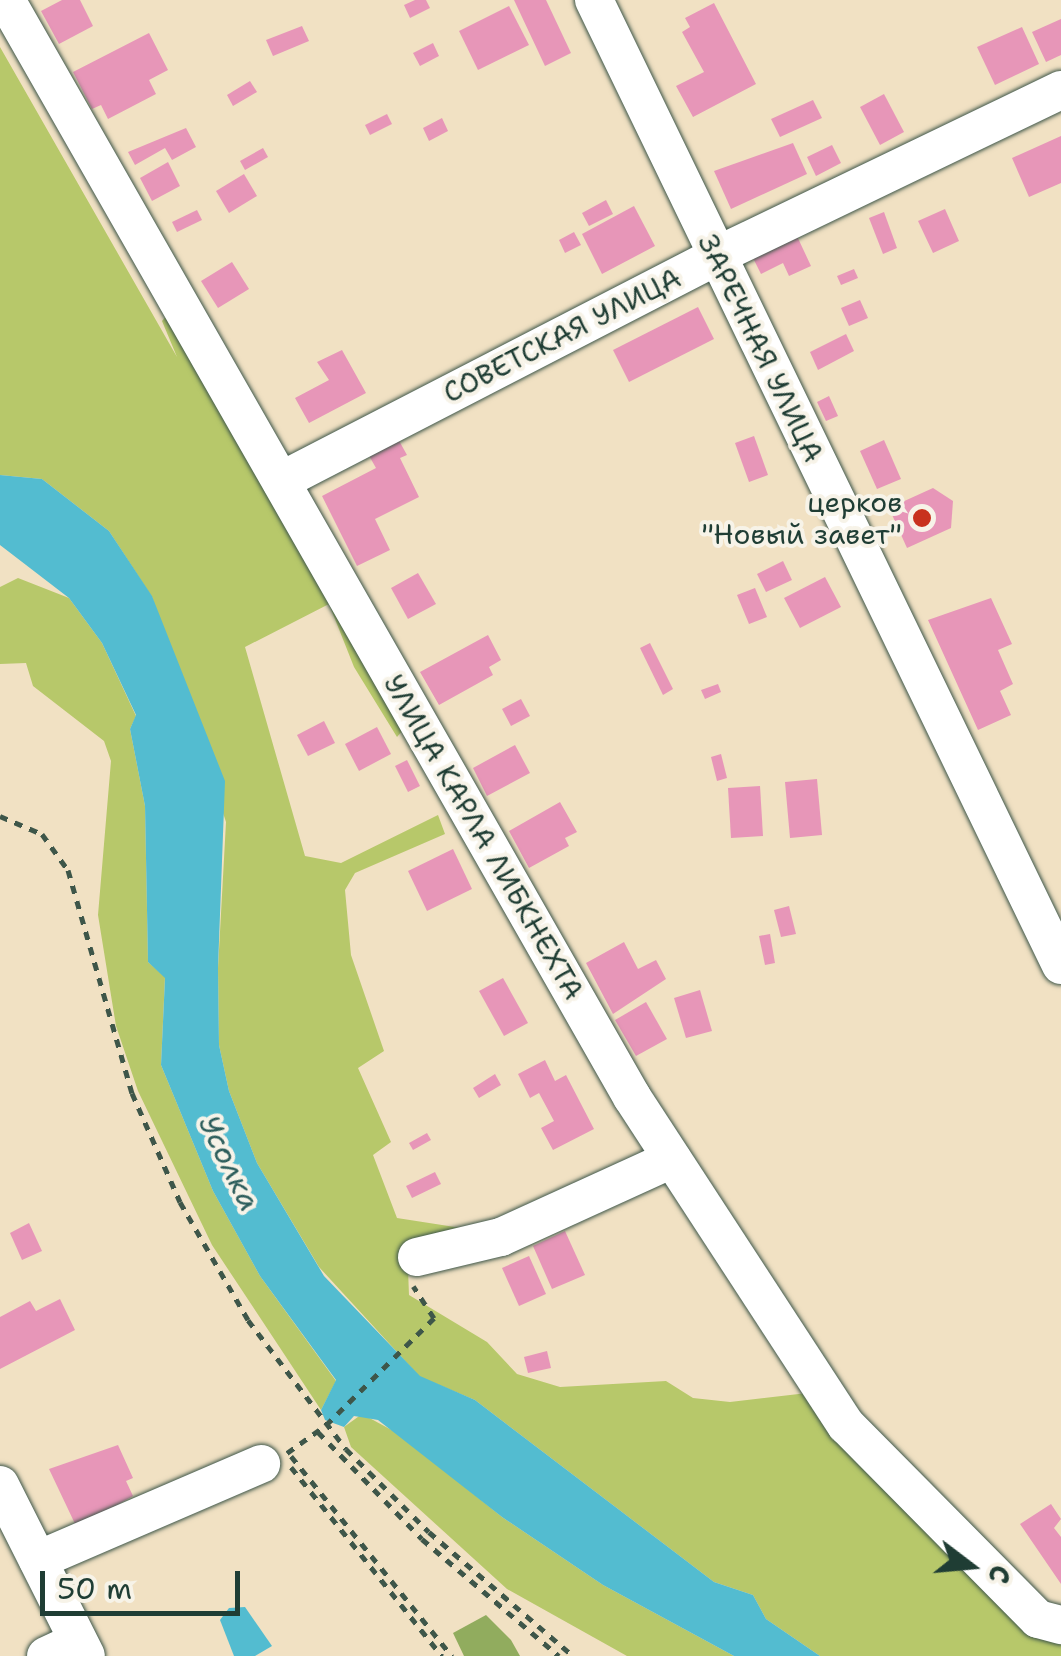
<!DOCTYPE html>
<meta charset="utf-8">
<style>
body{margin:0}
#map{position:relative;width:1061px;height:1656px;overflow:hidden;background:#f1e1c3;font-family:"Shantell Sans",sans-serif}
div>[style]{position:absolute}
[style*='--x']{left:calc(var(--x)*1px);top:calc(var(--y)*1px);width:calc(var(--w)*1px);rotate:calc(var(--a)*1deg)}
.green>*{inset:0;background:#b7c86a}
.forest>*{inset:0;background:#91ac5e}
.water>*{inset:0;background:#53bcd0}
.building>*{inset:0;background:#e796b8}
.path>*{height:5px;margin-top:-2.5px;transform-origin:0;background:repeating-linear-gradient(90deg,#3e5649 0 8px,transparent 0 16px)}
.roads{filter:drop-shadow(0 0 2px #3e5649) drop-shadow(0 0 2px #3e5649)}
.minor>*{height:38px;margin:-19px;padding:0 19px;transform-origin:19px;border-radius:19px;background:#fff}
.dots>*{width:28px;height:28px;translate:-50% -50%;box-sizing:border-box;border:5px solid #f7f3e8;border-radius:50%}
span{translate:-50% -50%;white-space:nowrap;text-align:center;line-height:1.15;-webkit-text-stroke:8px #f7f3e8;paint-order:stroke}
.street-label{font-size:28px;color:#1f3d34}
.poi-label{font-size:28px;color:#1f3d34}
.right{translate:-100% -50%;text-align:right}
.water-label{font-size:30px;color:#2c5d5b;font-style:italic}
.north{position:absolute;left:921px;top:1516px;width:100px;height:100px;-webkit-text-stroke:8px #f7f3e8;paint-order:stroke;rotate:106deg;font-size:28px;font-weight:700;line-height:40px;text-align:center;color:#1f3d34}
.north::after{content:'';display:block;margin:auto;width:35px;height:45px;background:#1f3d34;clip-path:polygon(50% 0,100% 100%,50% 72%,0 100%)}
.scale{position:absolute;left:40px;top:1571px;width:200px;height:45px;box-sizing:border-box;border:5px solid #1f3d34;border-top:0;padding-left:12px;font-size:30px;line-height:35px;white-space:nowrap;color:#1f3d34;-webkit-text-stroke:8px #f7f3e8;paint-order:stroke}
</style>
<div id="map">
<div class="green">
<i style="clip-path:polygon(0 47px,177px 357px,162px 321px,167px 315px,409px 723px,397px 737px,354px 667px,329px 604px,245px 647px,305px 856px,341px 863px,438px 815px,445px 834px,355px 873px,345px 890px,351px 955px,384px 1051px,358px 1068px,391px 1142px,373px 1155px,397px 1218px,487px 1232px,408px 1269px,409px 1295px,487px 1342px,517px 1374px,560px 1387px,666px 1381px,693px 1398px,730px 1402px,816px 1392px,1061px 1630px,1061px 1656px,820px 1656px,766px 1619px,753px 1595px,714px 1582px,475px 1400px,420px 1377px,319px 1267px,257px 1163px,229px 1091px,219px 1045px,218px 968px,226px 822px,152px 597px,109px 531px,42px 479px,0 475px)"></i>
<i style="clip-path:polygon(18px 578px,69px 598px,102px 643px,136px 716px,130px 729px,145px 806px,148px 962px,165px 977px,161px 1065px,213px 1191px,260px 1276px,336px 1381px,321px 1410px,212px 1245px,138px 1091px,116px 1026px,98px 915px,111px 761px,104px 741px,33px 686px,26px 663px,0 664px,0 587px)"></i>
<i style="clip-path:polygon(362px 1414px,399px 1434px,502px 1517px,603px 1585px,734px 1656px,627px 1656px,507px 1589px,351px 1447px,344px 1427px)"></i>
</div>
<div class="forest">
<i style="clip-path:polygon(486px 1615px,511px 1640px,520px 1656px,464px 1656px,453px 1633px)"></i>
</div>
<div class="water">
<i style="clip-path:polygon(0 475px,42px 479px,109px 531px,152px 596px,225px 781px,218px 968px,219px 1045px,229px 1091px,257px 1163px,324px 1276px,420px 1376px,475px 1400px,714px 1582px,753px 1595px,766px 1619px,820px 1656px,734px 1656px,603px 1585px,502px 1517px,378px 1420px,354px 1416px,344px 1427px,325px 1420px,321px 1410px,336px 1380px,260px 1276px,213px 1191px,161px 1065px,165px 978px,148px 962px,145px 806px,130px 729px,136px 715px,102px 643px,69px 598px,0 545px)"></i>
<i style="clip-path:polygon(245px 1607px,272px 1646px,255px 1656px,234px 1656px,220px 1620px,229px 1608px)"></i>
</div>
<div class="building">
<i style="clip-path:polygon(62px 0,80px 0,93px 26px,59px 44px,41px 11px)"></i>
<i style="clip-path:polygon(415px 0,426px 0,430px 8px,410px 18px,404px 5px)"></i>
<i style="clip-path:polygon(514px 0,546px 0,571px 53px,545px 66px)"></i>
<i style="clip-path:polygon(714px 3px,756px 84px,693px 117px,676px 86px,704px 72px,682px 32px,690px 27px,685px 18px)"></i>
<i style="clip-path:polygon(509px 6px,529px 45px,478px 70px,459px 31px)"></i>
<i style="clip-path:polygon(1061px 19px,1061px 55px,1046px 62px,1032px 32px)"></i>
<i style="clip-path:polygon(302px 26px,309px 41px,273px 56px,266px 40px)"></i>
<i style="clip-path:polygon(1022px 27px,1039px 64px,995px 85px,977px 47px)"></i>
<i style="clip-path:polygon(149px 33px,168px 70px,149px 80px,156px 94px,108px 119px,101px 105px,92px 109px,73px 72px)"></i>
<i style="clip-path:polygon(433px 43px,439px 56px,420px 66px,413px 53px)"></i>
<i style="clip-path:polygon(250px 81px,257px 92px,233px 106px,227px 95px)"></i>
<i style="clip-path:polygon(884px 94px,904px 132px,880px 145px,860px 107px)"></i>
<i style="clip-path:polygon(813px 100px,822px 118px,780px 137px,771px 119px)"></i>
<i style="clip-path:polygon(387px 114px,392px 124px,370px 135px,365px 125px)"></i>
<i style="clip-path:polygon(442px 118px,448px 131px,429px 141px,423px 128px)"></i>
<i style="clip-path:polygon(186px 128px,196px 147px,172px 160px,165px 148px,135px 165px,128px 152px)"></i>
<i style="clip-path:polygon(1061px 136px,1061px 183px,1029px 197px,1012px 158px)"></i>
<i style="clip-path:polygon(793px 143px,807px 174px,731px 209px,714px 171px)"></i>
<i style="clip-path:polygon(832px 145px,841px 163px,816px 176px,807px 157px)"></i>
<i style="clip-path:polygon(263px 148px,268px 157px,245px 170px,240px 161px)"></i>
<i style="clip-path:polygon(168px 162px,180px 186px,152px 201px,140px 178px)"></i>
<i style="clip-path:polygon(244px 174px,257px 196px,229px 213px,216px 191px)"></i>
<i style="clip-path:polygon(606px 200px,613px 214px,589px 226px,582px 213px)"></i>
<i style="clip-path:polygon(634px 206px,655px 246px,602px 274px,582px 234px)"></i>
<i style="clip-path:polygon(945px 209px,959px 241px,933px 253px,918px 221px)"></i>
<i style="clip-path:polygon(197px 210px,202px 220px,177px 232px,172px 222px)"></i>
<i style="clip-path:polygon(884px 212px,897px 248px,883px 254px,869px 218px)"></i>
<i style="clip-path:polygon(574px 232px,581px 245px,565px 253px,559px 240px)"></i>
<i style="clip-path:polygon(796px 234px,811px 266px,789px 276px,783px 263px,761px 274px,752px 256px)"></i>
<i style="clip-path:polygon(232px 262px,249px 289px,218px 308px,201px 281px)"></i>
<i style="clip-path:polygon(854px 269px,858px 278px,841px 285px,837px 276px)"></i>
<i style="clip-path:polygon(860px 300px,868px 318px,849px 326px,841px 308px)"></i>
<i style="clip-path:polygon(698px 307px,714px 339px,629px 382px,613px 350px)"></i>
<i style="clip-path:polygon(846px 334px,854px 351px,818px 370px,810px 352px)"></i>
<i style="clip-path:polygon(342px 350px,366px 393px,309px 423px,295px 398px,329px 380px,317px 362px)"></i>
<i style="clip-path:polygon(829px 396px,838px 416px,826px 421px,817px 402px)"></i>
<i style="clip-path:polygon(754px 436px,768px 475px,749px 482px,735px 443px)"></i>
<i style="clip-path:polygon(397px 437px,407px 455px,400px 458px,419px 497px,375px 519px,390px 550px,357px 566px,322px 496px,376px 468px,367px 452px)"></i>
<i style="clip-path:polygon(884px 440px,901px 479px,877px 489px,860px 451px)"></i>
<i style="clip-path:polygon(933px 488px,953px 501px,951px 528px,907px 548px,889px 508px)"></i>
<i style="clip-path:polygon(783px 561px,792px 580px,766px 592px,757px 574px)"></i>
<i style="clip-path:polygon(418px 573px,436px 604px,408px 619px,391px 588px)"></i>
<i style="clip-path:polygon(825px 577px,841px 607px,800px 628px,784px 598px)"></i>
<i style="clip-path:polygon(755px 588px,767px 617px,749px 624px,737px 595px)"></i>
<i style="clip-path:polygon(991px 598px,1012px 644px,998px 650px,1013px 684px,1000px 691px,1011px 715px,978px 730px,928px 620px)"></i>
<i style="clip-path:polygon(488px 635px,501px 660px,489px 667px,493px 675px,439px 705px,420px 672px)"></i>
<i style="clip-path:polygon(650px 643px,673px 689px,663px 695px,640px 648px)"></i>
<i style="clip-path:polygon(718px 684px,721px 692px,705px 699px,701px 690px)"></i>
<i style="clip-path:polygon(521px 699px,530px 716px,511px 726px,502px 709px)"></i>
<i style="clip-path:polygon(324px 721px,335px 743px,308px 756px,297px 735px)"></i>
<i style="clip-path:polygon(377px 727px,391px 754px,359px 771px,345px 744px)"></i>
<i style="clip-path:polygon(515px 745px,530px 773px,487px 796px,473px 768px)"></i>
<i style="clip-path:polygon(721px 754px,727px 778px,717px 781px,711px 757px)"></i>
<i style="clip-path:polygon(407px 760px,420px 786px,408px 792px,395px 766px)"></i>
<i style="clip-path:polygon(817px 779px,822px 835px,790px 838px,785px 782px)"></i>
<i style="clip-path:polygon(760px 786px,763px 836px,731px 838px,728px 788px)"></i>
<i style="clip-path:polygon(560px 802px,577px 832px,565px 838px,569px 846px,529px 868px,509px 831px)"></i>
<i style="clip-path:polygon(453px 849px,472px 889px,427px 911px,408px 871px)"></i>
<i style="clip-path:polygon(789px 906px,796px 934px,781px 937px,774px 910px)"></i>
<i style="clip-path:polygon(770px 934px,775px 963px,765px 965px,759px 936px)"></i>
<i style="clip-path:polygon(624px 942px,638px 969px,656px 960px,666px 979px,613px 1014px,586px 963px)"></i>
<i style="clip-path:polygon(503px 978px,528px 1023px,504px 1036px,479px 991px)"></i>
<i style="clip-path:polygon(700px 990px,712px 1031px,686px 1038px,674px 998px)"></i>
<i style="clip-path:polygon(646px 1002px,667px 1039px,636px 1056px,615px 1020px)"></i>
<i style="clip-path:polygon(545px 1060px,555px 1081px,566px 1075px,594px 1129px,553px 1150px,541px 1128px,554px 1121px,539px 1093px,530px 1098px,518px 1074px)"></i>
<i style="clip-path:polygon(495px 1074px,501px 1085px,479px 1098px,473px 1088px)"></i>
<i style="clip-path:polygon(427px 1133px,431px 1140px,413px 1150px,409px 1143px)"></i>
<i style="clip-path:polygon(435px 1172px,441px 1184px,412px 1198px,406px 1186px)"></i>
<i style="clip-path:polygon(29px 1223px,42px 1251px,22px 1260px,10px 1233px)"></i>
<i style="clip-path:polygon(565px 1231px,585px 1275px,552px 1289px,533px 1246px)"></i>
<i style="clip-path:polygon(529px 1256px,546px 1294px,519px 1306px,502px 1268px)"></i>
<i style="clip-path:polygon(60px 1299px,75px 1330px,0 1369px,0 1317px,30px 1301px,36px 1311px)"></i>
<i style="clip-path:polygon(547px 1351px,551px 1368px,528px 1373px,524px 1357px)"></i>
<i style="clip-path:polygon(118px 1445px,133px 1478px,126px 1481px,133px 1496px,77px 1528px,49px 1469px)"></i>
<i style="clip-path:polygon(1051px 1504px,1061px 1519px,1054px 1528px,1061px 1537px,1061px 1584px,1020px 1524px)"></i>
</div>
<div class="path">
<i style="--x:0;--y:816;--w:46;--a:23.2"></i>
<i style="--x:42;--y:834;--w:44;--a:54.2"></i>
<i style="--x:68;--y:870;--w:232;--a:74"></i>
<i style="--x:132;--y:1093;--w:119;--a:66.2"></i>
<i style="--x:180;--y:1202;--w:136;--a:60"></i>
<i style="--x:248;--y:1320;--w:162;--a:52.8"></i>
<i style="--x:346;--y:1449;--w:117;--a:45"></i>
<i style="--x:429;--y:1532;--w:190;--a:40.7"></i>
<i style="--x:318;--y:1432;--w:149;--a:45.8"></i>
<i style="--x:422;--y:1539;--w:180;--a:40.5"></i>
<i style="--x:287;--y:1453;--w:48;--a:-35.7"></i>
<i style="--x:326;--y:1425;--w:152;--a:-44.7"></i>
<i style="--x:434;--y:1318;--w:38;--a:-123"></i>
<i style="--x:291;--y:1456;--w:257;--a:51.2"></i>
<i style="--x:291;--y:1467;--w:242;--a:51.4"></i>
</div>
<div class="roads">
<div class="minor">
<i style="--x:6;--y:0;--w:1263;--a:60.29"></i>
<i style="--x:632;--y:1097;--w:392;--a:56.9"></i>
<i style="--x:846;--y:1425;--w:273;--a:45.3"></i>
<i style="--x:1038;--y:1619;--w:24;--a:15"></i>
<i style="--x:594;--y:0;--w:1072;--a:64.18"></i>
<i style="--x:281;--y:481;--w:490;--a:-27.3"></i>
<i style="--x:716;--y:256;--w:383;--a:-25.7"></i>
<i style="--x:417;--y:1257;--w:86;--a:-13.4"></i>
<i style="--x:501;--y:1237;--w:188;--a:-24.5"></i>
<i style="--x:0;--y:1485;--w:191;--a:63.3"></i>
<i style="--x:38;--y:1560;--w:243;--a:-23.3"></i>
<i style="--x:46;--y:1656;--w:35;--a:-25"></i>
</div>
</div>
<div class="dots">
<i style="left:922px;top:518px;background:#c8321e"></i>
</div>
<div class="street-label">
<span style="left:562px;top:335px;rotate:-27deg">СОВЕТСКАЯ УЛИЦА</span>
<span style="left:761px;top:348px;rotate:64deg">ЗАРЕЧНАЯ УЛИЦА</span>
<span style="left:484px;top:837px;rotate:60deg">УЛИЦА КАРЛА ЛИБКНЕХТА</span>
</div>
<div class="poi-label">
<span class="right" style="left:902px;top:518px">церков<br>"Новый завет"</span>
</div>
<div class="water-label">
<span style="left:229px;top:1163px;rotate:64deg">Усолка</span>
</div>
<div class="north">С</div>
<div class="scale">50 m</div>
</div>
